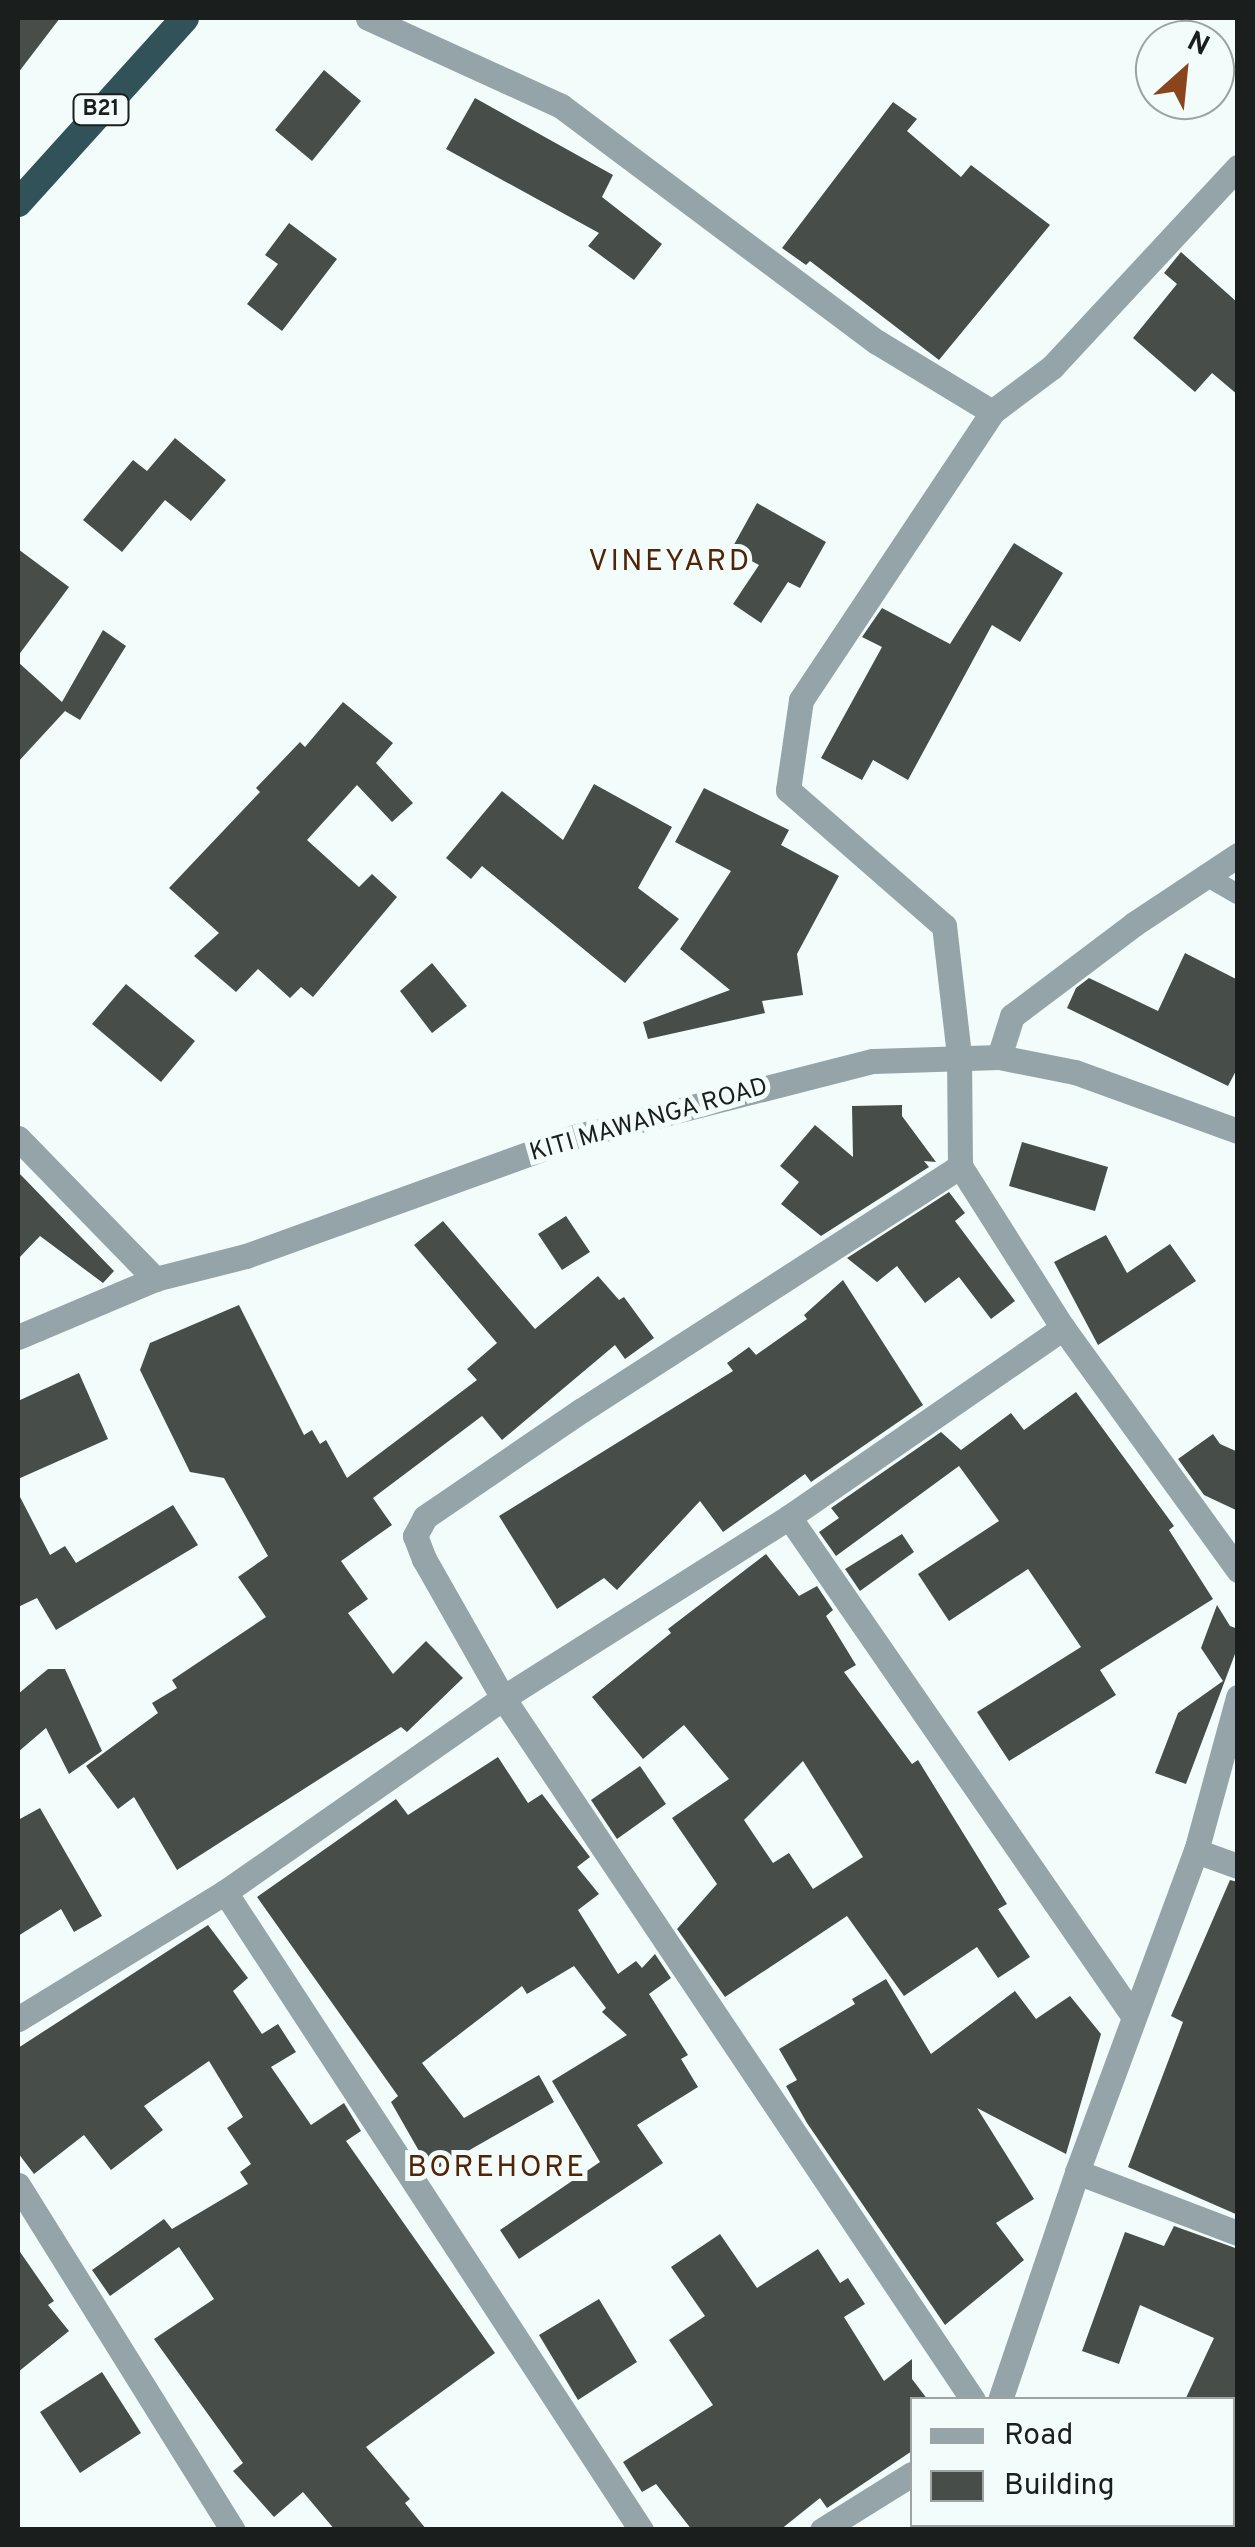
<!DOCTYPE html>
<style>
body{margin:0}
#map{position:relative;width:1255px;height:2547px;overflow:hidden;background:#f2fcfa;font-family:Overpass,sans-serif}
div>[style]{position:absolute}
[style*='--x']{left:calc(var(--x)*1px);top:calc(var(--y)*1px);width:calc(var(--w)*1px);rotate:calc(var(--a)*1deg)}
.building>*{inset:0;background:#474e4a}
.service>*{height:20px;margin:-10px;padding:0 10px;transform-origin:10px;border-radius:10px;background:#94a4a8}
.minor>*{height:25px;margin:-12.5px;padding:0 12.5px;transform-origin:12.5px;border-radius:12.5px;background:#94a4a8}
.trunk>*{height:28px;margin:-14px;padding:0 14px;transform-origin:14px;border-radius:14px;background:#32525a}
span{translate:-50% -50%;white-space:nowrap;text-align:center;line-height:1.15;-webkit-text-stroke:10px #f2fcfa;paint-order:stroke}
.shield-label span{padding:2px 8px;background:#f2fcfa;border:2px solid;border-radius:8px;-webkit-text-stroke-width:0}
.shield-label{font-size:22px;color:#1a1e1d;font-weight:700}
.street-label{font-size:25px;color:#1a1e1d}
.quarter-label{font-size:30px;color:#522407;letter-spacing:2.5px}
.frame{position:absolute;inset:0;border:20px solid #1a1e1d;pointer-events:none}
.legend{position:absolute;left:910px;top:2397px;width:325px;height:130px;box-sizing:border-box;background:#f2fcfa;border:2px solid #9ca3a2;margin:0;padding:12px 18px;list-style:none;font-size:30px;color:#1a1e1d}
.legend li{display:flex;align-items:center;gap:20px;height:50px}
.legend b{width:50px;border:2px solid #9ca3a2}
.north{position:absolute;left:1135px;top:20px;width:100px;height:100px;box-sizing:border-box;background:#f2fcfa;border:2px solid #9ca3a2;border-radius:50%;rotate:27deg;font-size:28px;font-weight:700;line-height:40px;text-align:center;color:#1a1e1d}
.north::after{content:'';display:block;margin:auto;width:35px;height:45px;background:#8b451d;clip-path:polygon(50% 0,100% 100%,50% 72%,0 100%)}
</style>
<div id="map">
<div class="building">
<i style="clip-path:polygon(18px 18px,60px 18px,18px 73px)"></i>
<i style="clip-path:polygon(324px 70px,361px 101px,312px 161px,275px 130px)"></i>
<i style="clip-path:polygon(475px 98px,613px 175px,602px 197px,662px 244px,634px 280px,588px 246px,599px 233px,446px 149px)"></i>
<i style="clip-path:polygon(893px 102px,917px 119px,907px 131px,961px 177px,971px 165px,1050px 225px,939px 360px,810px 261px,806px 265px,782px 248px)"></i>
<i style="clip-path:polygon(289px 223px,337px 259px,282px 331px,247px 304px,278px 264px,265px 255px)"></i>
<i style="clip-path:polygon(1181px 252px,1238px 303px,1238px 395px,1212px 373px,1195px 392px,1133px 338px,1177px 284px,1164px 273px)"></i>
<i style="clip-path:polygon(175px 438px,226px 480px,191px 521px,165px 500px,122px 552px,83px 520px,133px 460px,147px 471px)"></i>
<i style="clip-path:polygon(757px 503px,826px 542px,800px 588px,788px 582px,761px 623px,733px 604px,759px 565px,731px 550px)"></i>
<i style="clip-path:polygon(1014px 543px,1063px 573px,1020px 642px,992px 625px,908px 780px,873px 760px,862px 780px,821px 758px,882px 647px,862px 637px,882px 608px,950px 644px)"></i>
<i style="clip-path:polygon(18px 549px,69px 587px,18px 656px)"></i>
<i style="clip-path:polygon(103px 630px,126px 646px,80px 720px,65px 711px,18px 762px,18px 662px,62px 702px)"></i>
<i style="clip-path:polygon(343px 702px,393px 743px,376px 763px,413px 803px,392px 822px,357px 785px,307px 840px,359px 887px,372px 874px,397px 897px,313px 997px,301px 987px,290px 998px,258px 969px,236px 992px,194px 956px,219px 933px,169px 888px,260px 792px,256px 788px,300px 742px,305px 747px)"></i>
<i style="clip-path:polygon(594px 784px,672px 827px,638px 888px,679px 919px,625px 983px,482px 866px,471px 879px,446px 858px,502px 791px,563px 840px)"></i>
<i style="clip-path:polygon(704px 788px,789px 830px,781px 845px,839px 876px,797px 954px,803px 995px,762px 1001px,765px 1013px,648px 1039px,643px 1022px,730px 990px,680px 949px,731px 871px,675px 842px)"></i>
<i style="clip-path:polygon(1185px 953px,1238px 980px,1238px 1067px,1228px 1086px,1067px 1008px,1076px 988px,1089px 978px,1158px 1011px)"></i>
<i style="clip-path:polygon(432px 963px,467px 1006px,432px 1033px,400px 991px)"></i>
<i style="clip-path:polygon(126px 984px,195px 1041px,161px 1082px,92px 1024px)"></i>
<i style="clip-path:polygon(902px 1105px,902px 1116px,936px 1162px,924px 1161px,929px 1167px,821px 1236px,781px 1204px,799px 1182px,780px 1166px,815px 1125px,853px 1157px,852px 1106px)"></i>
<i style="clip-path:polygon(1022px 1142px,1108px 1167px,1095px 1211px,1009px 1186px)"></i>
<i style="clip-path:polygon(18px 1172px,114px 1271px,103px 1283px,40px 1236px,18px 1259px)"></i>
<i style="clip-path:polygon(949px 1192px,965px 1213px,955px 1221px,1015px 1301px,991px 1319px,959px 1277px,925px 1303px,897px 1266px,877px 1282px,847px 1258px)"></i>
<i style="clip-path:polygon(566px 1216px,590px 1252px,562px 1270px,538px 1234px)"></i>
<i style="clip-path:polygon(443px 1221px,535px 1329px,598px 1276px,619px 1300px,624px 1297px,654px 1338px,625px 1359px,615px 1345px,502px 1440px,482px 1416px,373px 1498px,392px 1525px,341px 1561px,368px 1599px,348px 1613px,393px 1674px,426px 1641px,463px 1678px,407px 1732px,401px 1727px,177px 1870px,134px 1797px,118px 1809px,86px 1766px,158px 1713px,152px 1703px,177px 1688px,172px 1680px,266px 1617px,238px 1577px,268px 1556px,224px 1478px,190px 1472px,140px 1370px,150px 1343px,239px 1305px,304px 1435px,312px 1430px,320px 1444px,326px 1440px,347px 1478px,477px 1380px,467px 1369px,497px 1343px,414px 1245px)"></i>
<i style="clip-path:polygon(1106px 1235px,1127px 1273px,1170px 1244px,1196px 1281px,1098px 1345px,1054px 1262px)"></i>
<i style="clip-path:polygon(843px 1280px,923px 1405px,811px 1482px,805px 1474px,723px 1532px,700px 1501px,617px 1590px,604px 1578px,557px 1609px,499px 1516px,733px 1371px,727px 1363px,749px 1347px,756px 1355px,807px 1319px,804px 1315px)"></i>
<i style="clip-path:polygon(79px 1373px,108px 1439px,18px 1479px,18px 1401px)"></i>
<i style="clip-path:polygon(1076px 1392px,1174px 1526px,1169px 1530px,1213px 1599px,1100px 1670px,1116px 1695px,1009px 1761px,977px 1712px,1081px 1647px,1028px 1569px,949px 1621px,918px 1574px,999px 1521px,959px 1466px,836px 1556px,819px 1532px,839px 1518px,831px 1508px,941px 1432px,961px 1450px,1011px 1413px,1024px 1430px)"></i>
<i style="clip-path:polygon(1213px 1434px,1220px 1444px,1238px 1452px,1238px 1511px,1204px 1495px,1178px 1459px)"></i>
<i style="clip-path:polygon(18px 1493px,50px 1555px,65px 1546px,76px 1563px,173px 1505px,198px 1545px,56px 1630px,37px 1598px,18px 1607px)"></i>
<i style="clip-path:polygon(902px 1534px,914px 1552px,860px 1591px,845px 1569px)"></i>
<i style="clip-path:polygon(evenodd,766px 1554px,799px 1596px,817px 1586px,833px 1610px,826px 1616px,856px 1665px,844px 1672px,912px 1764px,918px 1760px,1007px 1904px,998px 1909px,1030px 1957px,998px 1978px,977px 1947px,904px 1996px,847px 1916px,725px 1997px,677px 1929px,717px 1884px,672px 1818px,729px 1779px,684px 1725px,643px 1759px,592px 1697px,671px 1633px,668px 1629px,766px 1554px,803px 1761px,863px 1857px,813px 1889px,789px 1853px,773px 1863px,744px 1820px,803px 1761px)"></i>
<i style="clip-path:polygon(1217px 1605px,1230px 1626px,1238px 1629px,1238px 1646px,1186px 1784px,1155px 1773px,1178px 1713px,1223px 1681px,1201px 1648px)"></i>
<i style="clip-path:polygon(48px 1669px,65px 1669px,102px 1751px,69px 1774px,46px 1728px,18px 1752px,18px 1694px)"></i>
<i style="clip-path:polygon(498px 1757px,528px 1803px,542px 1794px,590px 1857px,577px 1867px,599px 1894px,578px 1910px,618px 1974px,636px 1961px,642px 1968px,655px 1954px,671px 1978px,649px 1994px,688px 2055px,681px 2059px,698px 2087px,637px 2125px,663px 2163px,519px 2259px,500px 2230px,600px 2162px,552px 2081px,627px 2035px,602px 2012px,606px 2008px,574px 1966px,527px 1994px,522px 1986px,422px 2063px,464px 2118px,539px 2075px,554px 2102px,431px 2172px,391px 2102px,398px 2096px,257px 1897px,396px 1799px,408px 1815px)"></i>
<i style="clip-path:polygon(640px 1766px,666px 1804px,617px 1839px,591px 1800px)"></i>
<i style="clip-path:polygon(40px 1808px,102px 1916px,74px 1932px,61px 1909px,18px 1936px,18px 1820px)"></i>
<i style="clip-path:polygon(1230px 1880px,1238px 1882px,1238px 2215px,1128px 2167px,1183px 2022px,1171px 2016px)"></i>
<i style="clip-path:polygon(208px 1925px,248px 1978px,233px 1991px,262px 2034px,278px 2024px,296px 2052px,271px 2067px,311px 2125px,344px 2103px,361px 2131px,346px 2141px,495px 2353px,366px 2447px,410px 2499px,405px 2503px,426px 2529px,335px 2530px,303px 2492px,274px 2517px,233px 2471px,243px 2463px,154px 2339px,214px 2299px,179px 2247px,110px 2296px,92px 2270px,164px 2219px,172px 2229px,248px 2184px,240px 2172px,251px 2164px,227px 2128px,243px 2117px,209px 2061px,144px 2106px,163px 2130px,111px 2170px,84px 2135px,34px 2174px,18px 2153px,18px 2048px)"></i>
<i style="clip-path:polygon(886px 1979px,931px 2054px,1015px 1991px,1036px 2019px,1070px 1996px,1101px 2034px,1066px 2154px,977px 2108px,1034px 2199px,996px 2223px,1024px 2260px,945px 2325px,807px 2123px,786px 2086px,797px 2080px,779px 2049px,855px 2004px,852px 1999px)"></i>
<i style="clip-path:polygon(1174px 2226px,1238px 2249px,1238px 2400px,1185px 2400px,1214px 2338px,1140px 2305px,1119px 2364px,1082px 2351px,1125px 2232px,1164px 2246px)"></i>
<i style="clip-path:polygon(720px 2234px,757px 2288px,818px 2249px,840px 2283px,848px 2278px,865px 2304px,844px 2317px,884px 2381px,912px 2359px,912px 2379px,928px 2400px,912px 2400px,912px 2451px,827px 2508px,820px 2498px,780px 2530px,692px 2530px,656px 2484px,642px 2492px,623px 2462px,713px 2405px,669px 2340px,705px 2316px,671px 2267px)"></i>
<i style="clip-path:polygon(18px 2249px,54px 2301px,48px 2305px,69px 2331px,18px 2372px)"></i>
<i style="clip-path:polygon(599px 2299px,637px 2362px,578px 2400px,539px 2335px)"></i>
<i style="clip-path:polygon(102px 2372px,141px 2433px,80px 2473px,40px 2412px)"></i>
</div>
<div class="service">
<i style="--x:1208;--y:877;--w:34;--a:30"></i>
</div>
<div class="minor">
<i style="--x:368;--y:18;--w:212;--a:24.5"></i>
<i style="--x:561;--y:106;--w:394;--a:36.8"></i>
<i style="--x:877;--y:342;--w:135;--a:31.3"></i>
<i style="--x:992;--y:412;--w:75;--a:-36.9"></i>
<i style="--x:1052;--y:367;--w:273;--a:-47.1"></i>
<i style="--x:999;--y:1057;--w:43;--a:-72.4"></i>
<i style="--x:1012;--y:1016;--w:153;--a:-37"></i>
<i style="--x:1134;--y:924;--w:125;--a:-33.6"></i>
<i style="--x:18;--y:1138;--w:197;--a:45.8"></i>
<i style="--x:960;--y:1166;--w:111;--a:-90.5"></i>
<i style="--x:959;--y:1055;--w:130;--a:-96.6"></i>
<i style="--x:944;--y:926;--w:207;--a:-138.9"></i>
<i style="--x:788;--y:790;--w:91;--a:-81.8"></i>
<i style="--x:801;--y:700;--w:346;--a:-56.4"></i>
<i style="--x:18;--y:1337;--w:149;--a:-22.9"></i>
<i style="--x:155;--y:1279;--w:94;--a:-14.2"></i>
<i style="--x:246;--y:1256;--w:353;--a:-19.9"></i>
<i style="--x:578;--y:1136;--w:304;--a:-14.3"></i>
<i style="--x:873;--y:1061;--w:126;--a:-1.8"></i>
<i style="--x:999;--y:1057;--w:77;--a:11.2"></i>
<i style="--x:1075;--y:1072;--w:173;--a:19.9"></i>
<i style="--x:789;--y:1517;--w:607;--a:55.39"></i>
<i style="--x:1196;--y:1851;--w:45;--a:19.7"></i>
<i style="--x:225;--y:1892;--w:762;--a:56.89"></i>
<i style="--x:18;--y:2019;--w:243;--a:-31.5"></i>
<i style="--x:225;--y:1892;--w:339;--a:-34.9"></i>
<i style="--x:503;--y:1698;--w:338;--a:-32.3"></i>
<i style="--x:789;--y:1517;--w:333;--a:-34.6"></i>
<i style="--x:1077;--y:2172;--w:172;--a:20.8"></i>
<i style="--x:18;--y:2185;--w:407;--a:58.1"></i>
<i style="--x:973;--y:2400;--w:845;--a:-123.8"></i>
<i style="--x:503;--y:1698;--w:160;--a:-119.6"></i>
<i style="--x:424;--y:1559;--w:25;--a:-111"></i>
<i style="--x:415;--y:1536;--w:21;--a:-62"></i>
<i style="--x:425;--y:1517;--w:190;--a:-34.3"></i>
<i style="--x:582;--y:1410;--w:450;--a:-32.8"></i>
<i style="--x:960;--y:1166;--w:192;--a:57.6"></i>
<i style="--x:1063;--y:1328;--w:299;--a:54.1"></i>
<i style="--x:1000;--y:2400;--w:241;--a:-71.3"></i>
<i style="--x:1077;--y:2172;--w:342;--a:-69.7"></i>
<i style="--x:1196;--y:1851;--w:160;--a:-74.7"></i>
<i style="--x:969;--y:2524;--w:6;--a:90"></i>
<i style="--x:822;--y:2530;--w:106;--a:-31.9"></i>
</div>
<div class="trunk">
<i style="--x:18;--y:203;--w:249;--a:-47.9"></i>
</div>
<div class="shield-label">
<span style="left:101px;top:110px">B21</span>
</div>
<div class="street-label">
<span style="left:649px;top:1121px;rotate:-16deg">KITI MAWANGA ROAD</span>
</div>
<div class="quarter-label">
<span style="left:670px;top:563px">VINEYARD</span>
<span style="left:497px;top:2169px">BOREHORE</span>
</div>
<div class="frame"></div>
<ul class="legend">
<li><b style="height:12px;background:#94a4a8"></b>Road</li>
<li><b style="height:28px;background:#474e4a"></b>Building</li>
</ul>
<div class="north">N</div>
</div>
